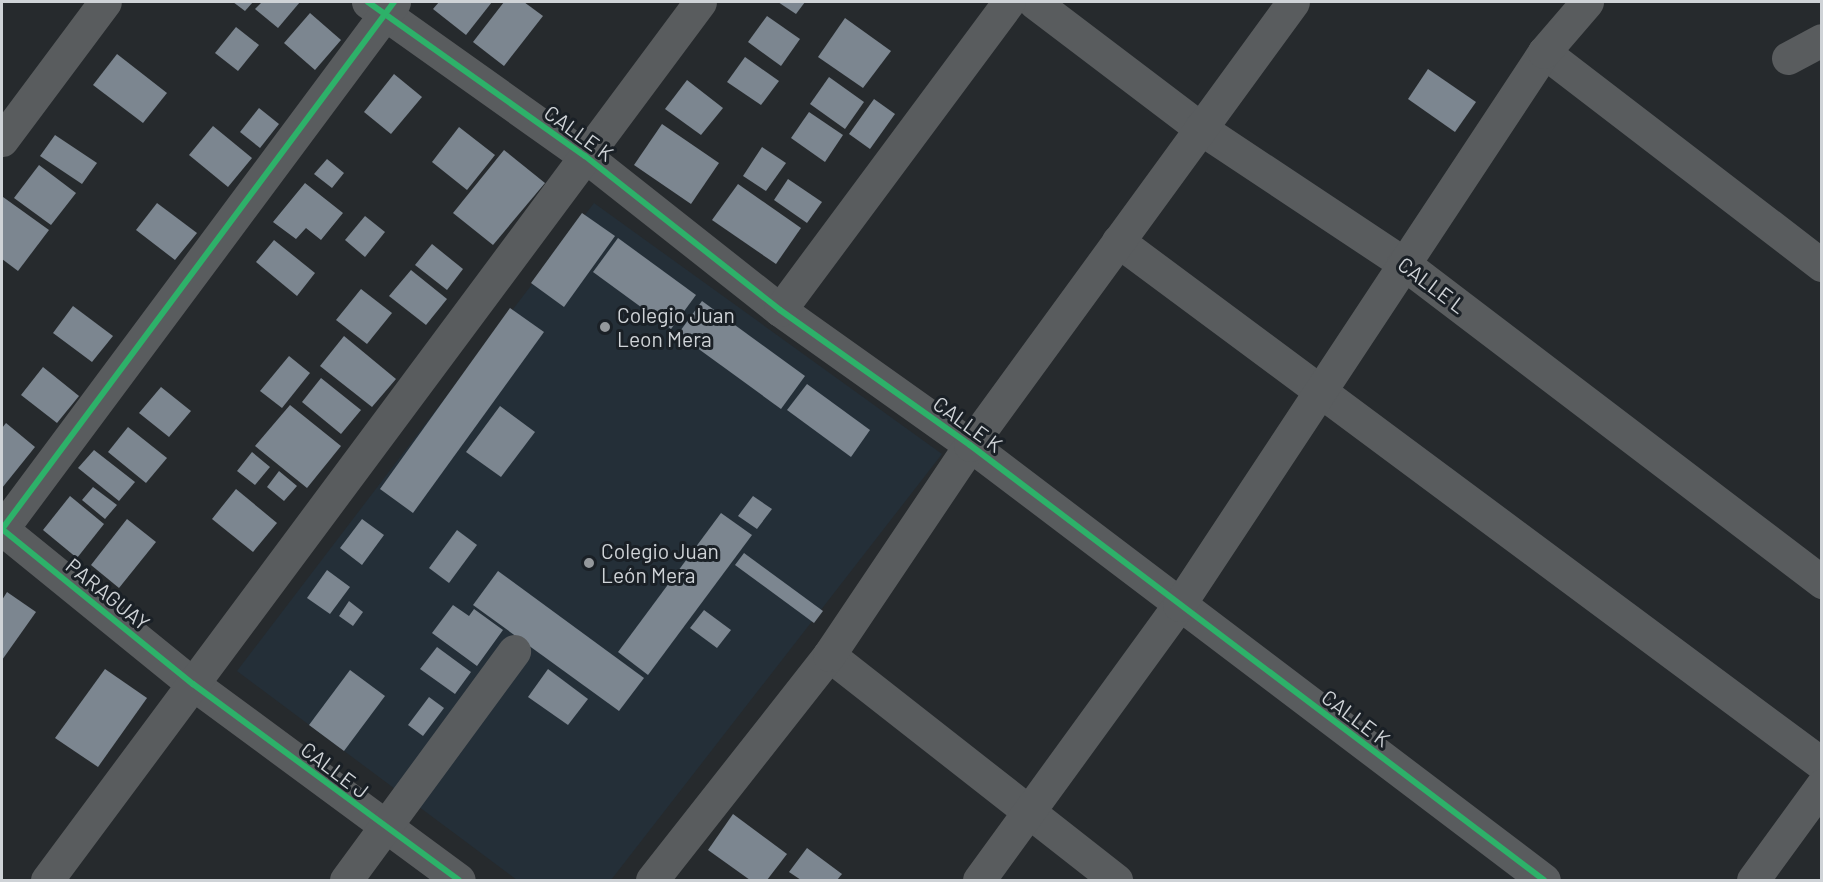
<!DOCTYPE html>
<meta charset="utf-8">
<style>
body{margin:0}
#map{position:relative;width:1823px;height:882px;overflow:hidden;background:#262a2d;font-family:Barlow,sans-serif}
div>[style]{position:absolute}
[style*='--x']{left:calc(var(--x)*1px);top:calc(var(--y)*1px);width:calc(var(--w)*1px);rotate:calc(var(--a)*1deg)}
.built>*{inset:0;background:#242f38}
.building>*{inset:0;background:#7c8690}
.minor>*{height:33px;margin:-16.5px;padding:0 16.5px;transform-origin:16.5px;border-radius:16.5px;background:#595c5e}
.cycleway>*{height:6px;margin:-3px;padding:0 3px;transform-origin:3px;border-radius:3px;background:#2db169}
.dots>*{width:16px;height:16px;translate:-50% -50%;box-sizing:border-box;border:3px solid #1a2026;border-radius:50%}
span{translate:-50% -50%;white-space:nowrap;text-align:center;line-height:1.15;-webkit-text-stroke:6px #1a2026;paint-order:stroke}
.street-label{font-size:21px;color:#cfd3d7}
.poi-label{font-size:21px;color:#cfd3d7}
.left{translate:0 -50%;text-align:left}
.frame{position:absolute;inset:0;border:3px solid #cfd3d7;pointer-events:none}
</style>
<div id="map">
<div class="built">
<i style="clip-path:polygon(594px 203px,942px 454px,611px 880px,517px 880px,237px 671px)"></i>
</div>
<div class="building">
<i style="clip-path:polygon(233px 2px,253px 2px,245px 11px)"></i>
<i style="clip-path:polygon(262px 2px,300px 2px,278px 28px,255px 9px)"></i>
<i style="clip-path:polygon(439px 2px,492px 2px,466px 35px,433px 9px)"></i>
<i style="clip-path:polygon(504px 2px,524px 2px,543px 16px,504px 66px,473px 42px)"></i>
<i style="clip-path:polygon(778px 2px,805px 2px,796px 14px)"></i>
<i style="clip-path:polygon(310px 13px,341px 40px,315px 70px,284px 43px)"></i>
<i style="clip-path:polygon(767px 16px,800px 39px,781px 66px,748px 42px)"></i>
<i style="clip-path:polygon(845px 18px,891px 51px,863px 88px,818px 57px)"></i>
<i style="clip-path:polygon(236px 27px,259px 45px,238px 71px,215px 53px)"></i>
<i style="clip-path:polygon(117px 54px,167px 93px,143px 123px,93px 85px)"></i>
<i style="clip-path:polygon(745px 57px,779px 81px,761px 105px,727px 82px)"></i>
<i style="clip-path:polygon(1428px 69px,1476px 102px,1455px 132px,1408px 99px)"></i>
<i style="clip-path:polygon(394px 74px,422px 97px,391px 134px,364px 112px)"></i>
<i style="clip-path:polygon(829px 77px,864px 102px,845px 129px,810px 104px)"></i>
<i style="clip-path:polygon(687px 80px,723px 108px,701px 135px,665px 109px)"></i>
<i style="clip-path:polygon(874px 99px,895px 114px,870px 149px,849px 134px)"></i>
<i style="clip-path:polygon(259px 108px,279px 124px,260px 148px,240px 132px)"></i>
<i style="clip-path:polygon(809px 112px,843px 135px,825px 162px,791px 138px)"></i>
<i style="clip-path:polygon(662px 124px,719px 163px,691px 204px,634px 165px)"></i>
<i style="clip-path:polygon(213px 126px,252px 158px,228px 187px,189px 155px)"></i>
<i style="clip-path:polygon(459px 127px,495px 155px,467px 190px,432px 162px)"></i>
<i style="clip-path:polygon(55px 135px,97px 163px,82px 184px,40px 156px)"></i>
<i style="clip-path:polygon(762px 147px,786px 163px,766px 191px,743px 176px)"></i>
<i style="clip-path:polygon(504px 150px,545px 183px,493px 245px,453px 213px)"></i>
<i style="clip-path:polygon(327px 159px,344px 173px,332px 188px,314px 174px)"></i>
<i style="clip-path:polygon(39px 165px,76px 193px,51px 225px,14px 198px)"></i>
<i style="clip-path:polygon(788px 179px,822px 202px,807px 223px,774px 200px)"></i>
<i style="clip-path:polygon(305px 183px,343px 213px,321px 240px,306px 228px,296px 239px,273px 222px)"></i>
<i style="clip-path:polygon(738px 184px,801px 228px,776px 264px,712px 220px)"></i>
<i style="clip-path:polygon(3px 197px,49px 230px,18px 271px,2px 259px)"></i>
<i style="clip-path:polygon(157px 203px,197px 233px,175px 260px,136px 230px)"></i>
<i style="clip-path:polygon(582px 213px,615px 236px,564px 307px,531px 283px)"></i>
<i style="clip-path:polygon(365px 216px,385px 232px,365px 257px,345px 240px)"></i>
<i style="clip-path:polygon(618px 238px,696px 295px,671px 329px,593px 272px)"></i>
<i style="clip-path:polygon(274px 240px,315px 273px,297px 296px,256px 262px)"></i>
<i style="clip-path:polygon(432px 244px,463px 269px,447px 290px,415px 265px)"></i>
<i style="clip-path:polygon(411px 270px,447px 299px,426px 325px,389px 296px)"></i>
<i style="clip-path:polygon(361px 289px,392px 313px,367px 344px,336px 320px)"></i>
<i style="clip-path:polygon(702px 301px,805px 376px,781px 409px,678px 334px)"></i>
<i style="clip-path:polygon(73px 306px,113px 336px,92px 362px,53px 333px)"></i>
<i style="clip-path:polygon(510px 308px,544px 332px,413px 513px,380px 489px)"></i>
<i style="clip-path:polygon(344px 336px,396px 379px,372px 407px,320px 366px)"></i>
<i style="clip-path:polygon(289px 356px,310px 373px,282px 408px,260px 391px)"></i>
<i style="clip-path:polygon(43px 367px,79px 396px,57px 423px,21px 395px)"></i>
<i style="clip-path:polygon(321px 378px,361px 410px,341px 434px,302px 402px)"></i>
<i style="clip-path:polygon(807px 384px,870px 430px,851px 457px,787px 410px)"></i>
<i style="clip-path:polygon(161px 387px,191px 411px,169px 437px,139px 413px)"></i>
<i style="clip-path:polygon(290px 405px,341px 446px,307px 488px,255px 446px)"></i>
<i style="clip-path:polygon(500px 406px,535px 432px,501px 477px,466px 452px)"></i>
<i style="clip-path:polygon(6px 423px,35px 447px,2px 488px,2px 428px)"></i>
<i style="clip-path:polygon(128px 427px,167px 458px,146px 483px,108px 452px)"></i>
<i style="clip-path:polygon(94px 450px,135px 482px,119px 501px,78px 468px)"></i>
<i style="clip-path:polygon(252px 452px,270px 467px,255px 485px,237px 471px)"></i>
<i style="clip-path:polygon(279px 471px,297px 486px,284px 501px,267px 487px)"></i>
<i style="clip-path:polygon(93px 487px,117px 505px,105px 519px,82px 500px)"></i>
<i style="clip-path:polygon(236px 489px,277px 523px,253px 552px,212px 519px)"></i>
<i style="clip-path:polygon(70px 496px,104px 524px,77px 558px,43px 530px)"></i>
<i style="clip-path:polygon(753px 496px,772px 509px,757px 529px,738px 516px)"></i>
<i style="clip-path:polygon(721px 513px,752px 535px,648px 675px,618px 652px)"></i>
<i style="clip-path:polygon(127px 519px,156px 542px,119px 588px,91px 565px)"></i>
<i style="clip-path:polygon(362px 519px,384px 535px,362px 565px,340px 548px)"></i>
<i style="clip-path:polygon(457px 530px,477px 545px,449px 583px,429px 568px)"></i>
<i style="clip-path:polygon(744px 553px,823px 611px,814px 623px,735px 565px)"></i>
<i style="clip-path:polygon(327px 570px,350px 587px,330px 614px,307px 598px)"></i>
<i style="clip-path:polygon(498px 571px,644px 678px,619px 711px,473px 605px)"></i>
<i style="clip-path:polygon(7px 592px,36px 612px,2px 660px,2px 600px)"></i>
<i style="clip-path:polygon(349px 601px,363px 612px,353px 626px,339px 616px)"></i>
<i style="clip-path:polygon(453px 605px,469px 616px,474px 609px,503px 630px,477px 666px,432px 633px)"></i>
<i style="clip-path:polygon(704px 610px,731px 630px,717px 648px,690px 628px)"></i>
<i style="clip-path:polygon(437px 647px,471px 672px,455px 694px,420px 669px)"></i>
<i style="clip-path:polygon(105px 669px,147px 698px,98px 767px,55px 738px)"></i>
<i style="clip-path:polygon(548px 669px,588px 699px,568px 725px,528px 697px)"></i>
<i style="clip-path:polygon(350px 670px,385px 696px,344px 751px,309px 725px)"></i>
<i style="clip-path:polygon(429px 697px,444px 708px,423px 736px,408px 725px)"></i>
<i style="clip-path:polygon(733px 814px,787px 854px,767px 880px,750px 880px,708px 850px)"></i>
<i style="clip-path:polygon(807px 848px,842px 874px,837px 880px,801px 880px,789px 872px)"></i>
</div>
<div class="minor">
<i style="--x:368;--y:2;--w:266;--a:35.4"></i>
<i style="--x:585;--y:156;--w:248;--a:38.3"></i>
<i style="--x:780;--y:310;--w:233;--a:35.4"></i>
<i style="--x:970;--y:445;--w:720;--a:37.16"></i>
<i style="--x:394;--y:2;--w:657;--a:126.64"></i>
<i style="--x:2;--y:529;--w:246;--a:39.1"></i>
<i style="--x:193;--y:684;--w:330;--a:36.4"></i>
<i style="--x:1034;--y:2;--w:208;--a:37.2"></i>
<i style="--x:1200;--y:128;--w:244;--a:33.6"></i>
<i style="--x:1403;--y:263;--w:527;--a:37.28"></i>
<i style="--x:1544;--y:52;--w:350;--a:37.5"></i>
<i style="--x:1788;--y:58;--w:38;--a:-28"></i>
<i style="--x:2;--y:140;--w:172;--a:-53.3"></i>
<i style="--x:1118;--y:241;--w:877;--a:36.61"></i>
<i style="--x:780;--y:310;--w:384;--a:-53.4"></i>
<i style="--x:829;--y:655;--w:365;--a:38.1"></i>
<i style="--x:47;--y:880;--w:1094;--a:-53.36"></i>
<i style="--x:346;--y:880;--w:284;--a:-53.7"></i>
<i style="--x:652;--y:880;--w:286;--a:-51.8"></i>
<i style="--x:829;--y:655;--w:253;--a:-56.1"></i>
<i style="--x:970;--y:445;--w:548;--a:-53.9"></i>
<i style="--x:979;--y:880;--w:340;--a:-54"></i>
<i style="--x:1179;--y:605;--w:663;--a:-56.57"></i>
<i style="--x:1544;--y:52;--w:66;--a:-49.3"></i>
<i style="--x:1753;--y:880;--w:117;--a:-54"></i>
</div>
<div class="cycleway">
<i style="--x:368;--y:2;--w:266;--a:35.4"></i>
<i style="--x:585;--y:156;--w:248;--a:38.3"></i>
<i style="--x:780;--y:310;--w:233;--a:35.4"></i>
<i style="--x:970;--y:445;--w:720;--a:37.16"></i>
<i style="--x:394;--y:2;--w:657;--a:126.64"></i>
<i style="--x:2;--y:529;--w:246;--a:39.1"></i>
<i style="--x:193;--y:684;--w:330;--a:36.4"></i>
</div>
<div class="dots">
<i style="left:605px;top:327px;background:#94989c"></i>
<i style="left:589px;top:563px;background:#94989c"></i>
</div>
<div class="street-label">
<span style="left:579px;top:133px;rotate:36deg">CALLE K</span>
<span style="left:1432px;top:285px;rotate:37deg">CALLE L</span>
<span style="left:968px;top:424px;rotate:36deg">CALLE K</span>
<span style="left:108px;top:594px;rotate:39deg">PARAGUAY</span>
<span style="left:1356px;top:718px;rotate:37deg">CALLE K</span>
<span style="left:335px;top:770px;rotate:37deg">CALLE J</span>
</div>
<div class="poi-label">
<span class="left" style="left:617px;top:327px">Colegio Juan<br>Leon Mera</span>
<span class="left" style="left:601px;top:563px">Colegio Juan<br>León Mera</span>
</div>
<div class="frame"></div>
</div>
